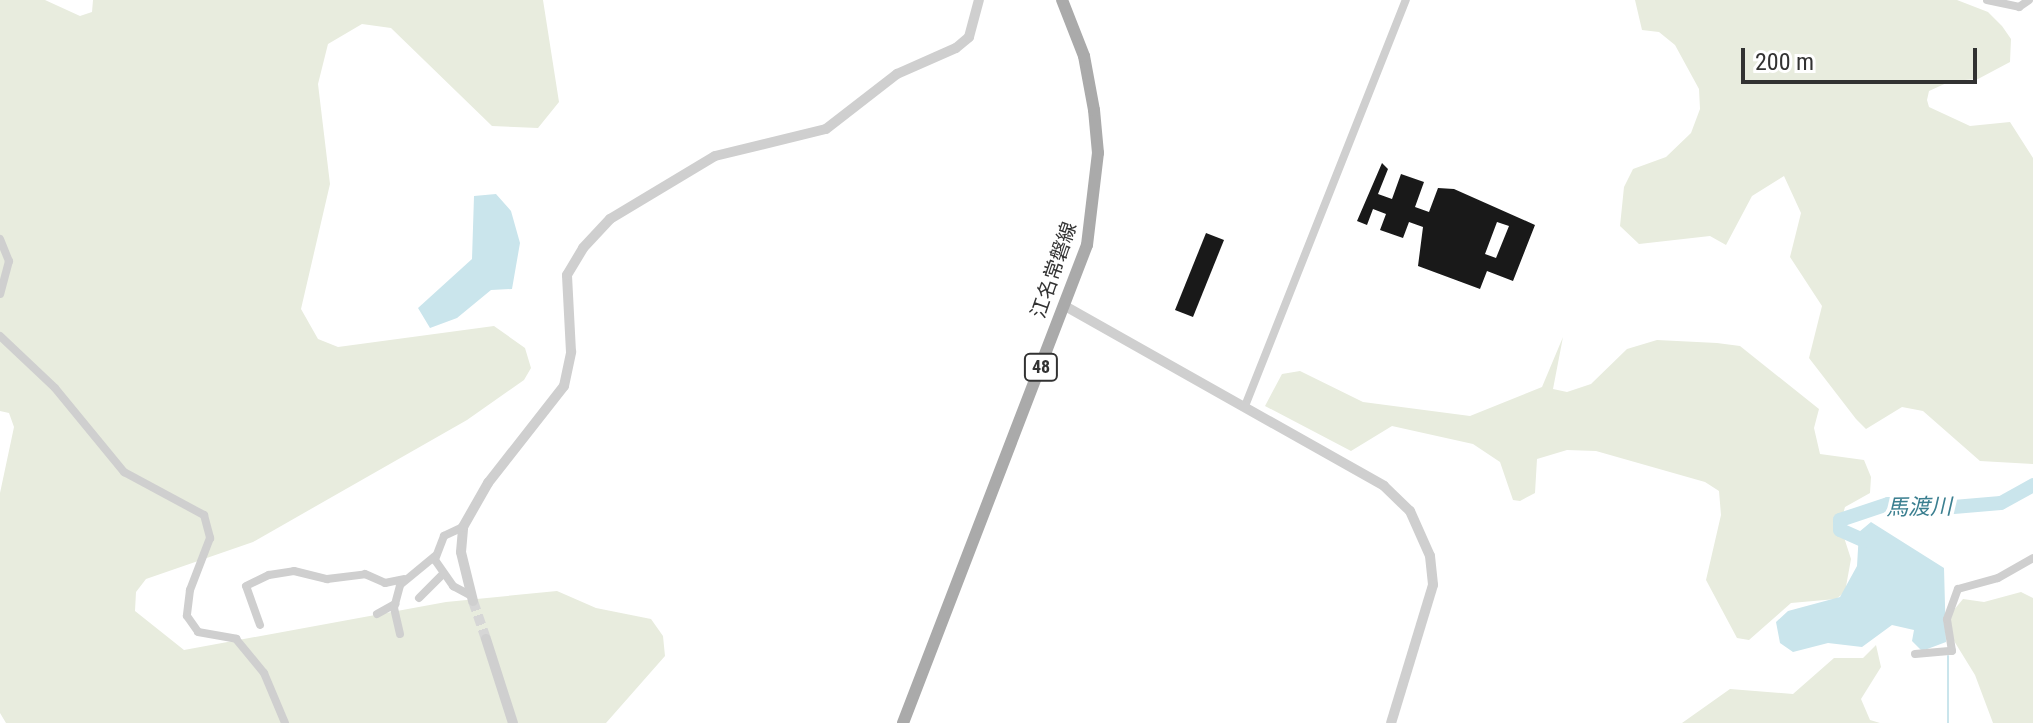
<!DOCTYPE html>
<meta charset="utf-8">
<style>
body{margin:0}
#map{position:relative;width:2033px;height:723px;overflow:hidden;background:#fff;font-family:"Roboto Condensed","Noto Sans JP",sans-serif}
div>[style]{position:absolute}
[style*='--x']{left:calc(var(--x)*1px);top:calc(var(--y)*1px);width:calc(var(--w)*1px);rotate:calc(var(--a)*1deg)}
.green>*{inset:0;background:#e8ecde}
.water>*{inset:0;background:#cae5ec}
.stream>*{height:2px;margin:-1px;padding:0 1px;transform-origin:1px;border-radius:1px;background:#cae5ec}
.river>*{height:14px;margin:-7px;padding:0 7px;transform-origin:7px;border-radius:7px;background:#cae5ec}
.building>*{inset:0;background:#191919}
.tertiary-tunnel>*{height:10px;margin-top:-5px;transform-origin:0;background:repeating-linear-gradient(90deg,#d6d6d6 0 10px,transparent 0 15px)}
.minor>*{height:8px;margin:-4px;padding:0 4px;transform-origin:4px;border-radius:4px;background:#cfcfcf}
.tertiary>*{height:10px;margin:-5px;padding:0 5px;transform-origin:5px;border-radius:5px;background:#cfcfcf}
.primary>*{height:12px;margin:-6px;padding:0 6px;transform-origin:6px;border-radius:6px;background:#aaa}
span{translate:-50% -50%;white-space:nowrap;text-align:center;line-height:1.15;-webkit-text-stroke:8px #fff;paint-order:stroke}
.shield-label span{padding:2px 6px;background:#fff;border:2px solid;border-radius:6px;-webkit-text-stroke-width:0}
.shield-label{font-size:18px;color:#323232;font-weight:700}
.street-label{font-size:20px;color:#323232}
.water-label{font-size:22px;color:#3b7f90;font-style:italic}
.scale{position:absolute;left:1741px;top:48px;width:236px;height:36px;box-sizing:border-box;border:4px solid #323232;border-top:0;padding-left:10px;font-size:24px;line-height:28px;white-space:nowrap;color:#323232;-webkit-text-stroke:6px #fff;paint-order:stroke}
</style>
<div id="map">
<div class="green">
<i style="clip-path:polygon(0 0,45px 0,80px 16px,92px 12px,93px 0,543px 0,559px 102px,538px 128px,492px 126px,391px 28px,362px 24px,328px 44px,318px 84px,330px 184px,301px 309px,318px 339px,338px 347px,494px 326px,525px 348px,531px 368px,524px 380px,467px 420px,253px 542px,146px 579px,136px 592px,135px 611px,184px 650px,446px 602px,557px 591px,596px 608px,651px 619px,663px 636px,665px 656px,606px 723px,6px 723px,0 713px,0 493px,14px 427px,9px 413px,0 411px)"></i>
<i style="clip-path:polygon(1635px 0,1957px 0,1988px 12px,2002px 26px,2011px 39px,2010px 62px,1978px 79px,1951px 81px,1929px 91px,1927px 100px,1929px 107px,1970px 126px,2010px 122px,2033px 158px,2033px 464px,1980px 461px,1923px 411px,1902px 407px,1866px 429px,1856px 419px,1809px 358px,1822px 306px,1790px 257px,1801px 213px,1784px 176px,1752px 196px,1726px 245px,1710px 236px,1639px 244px,1620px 226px,1624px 187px,1633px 169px,1666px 157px,1691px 133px,1700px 109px,1699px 89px,1675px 45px,1659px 32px,1642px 30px)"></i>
<i style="clip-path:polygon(1563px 337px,1553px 389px,1567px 392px,1591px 384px,1627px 349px,1657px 340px,1717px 343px,1740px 346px,1819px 409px,1814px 428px,1820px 454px,1864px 460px,1871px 477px,1870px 493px,1845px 507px,1840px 525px,1851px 559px,1845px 592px,1836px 599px,1791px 603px,1749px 640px,1737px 638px,1706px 580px,1721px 515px,1719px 491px,1705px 482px,1596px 451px,1567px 450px,1537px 459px,1535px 493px,1520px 501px,1513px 500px,1500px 462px,1473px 444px,1392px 426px,1351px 451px,1265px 406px,1282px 374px,1300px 371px,1363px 402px,1470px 416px,1542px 387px)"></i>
<i style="clip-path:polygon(2021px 592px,2033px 598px,2033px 723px,1993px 723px,1975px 675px,1943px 623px,1963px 599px,1984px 602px)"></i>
<i style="clip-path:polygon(1876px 645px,1881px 667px,1861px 699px,1870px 720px,1880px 723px,1682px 723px,1730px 689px,1793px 694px,1834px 658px,1863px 658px)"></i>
</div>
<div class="water">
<i style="clip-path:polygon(474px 196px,496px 194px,511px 211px,520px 243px,512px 289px,491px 290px,457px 318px,430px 328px,418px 308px,472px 259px)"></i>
<i style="clip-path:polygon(1871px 522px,1944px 568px,1946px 642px,1922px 651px,1912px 641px,1914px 630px,1892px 625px,1862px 647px,1828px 643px,1793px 652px,1780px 643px,1776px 622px,1788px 611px,1840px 597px,1857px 566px,1859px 532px)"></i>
</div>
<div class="stream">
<i style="--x:1948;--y:723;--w:67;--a:-90"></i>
</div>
<div class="river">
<i style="--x:1865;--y:541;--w:27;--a:-156"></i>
<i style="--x:1840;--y:530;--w:10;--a:-90"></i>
<i style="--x:1840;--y:520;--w:51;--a:-18.4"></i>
<i style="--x:1888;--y:504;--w:20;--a:20"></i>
<i style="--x:1907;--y:511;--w:94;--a:-4.9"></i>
<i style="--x:2001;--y:503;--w:37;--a:-29"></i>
</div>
<div class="building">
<i style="clip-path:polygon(evenodd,1382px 163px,1388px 169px,1378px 194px,1392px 199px,1401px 174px,1424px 182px,1415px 207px,1429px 212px,1438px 188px,1454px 189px,1535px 225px,1513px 281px,1487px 271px,1480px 289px,1418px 266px,1423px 227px,1409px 222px,1403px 238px,1380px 230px,1386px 214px,1373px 209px,1367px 225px,1357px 221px,1382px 163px,1497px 222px,1509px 226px,1496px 258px,1485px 254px,1497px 222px)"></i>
<i style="clip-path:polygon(1206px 233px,1224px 240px,1193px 317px,1175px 310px)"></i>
</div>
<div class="tertiary-tunnel">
<i style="--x:473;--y:601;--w:40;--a:71.1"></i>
</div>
<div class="minor">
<i style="--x:1987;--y:0;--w:33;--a:12"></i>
<i style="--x:2019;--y:7;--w:12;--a:-35"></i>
<i style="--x:0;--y:239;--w:24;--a:68"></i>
<i style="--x:9;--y:261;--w:34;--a:105"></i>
<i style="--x:0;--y:336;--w:76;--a:43.4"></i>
<i style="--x:55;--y:388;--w:109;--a:50.6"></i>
<i style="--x:124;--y:472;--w:91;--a:28.3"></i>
<i style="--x:204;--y:515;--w:24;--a:75"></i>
<i style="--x:210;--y:538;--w:56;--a:111"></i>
<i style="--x:190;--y:590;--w:26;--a:97"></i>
<i style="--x:187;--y:616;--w:19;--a:55"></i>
<i style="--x:198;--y:632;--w:39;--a:10"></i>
<i style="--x:236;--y:639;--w:44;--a:50.5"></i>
<i style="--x:264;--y:673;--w:54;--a:67.2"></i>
<i style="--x:1245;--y:406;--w:437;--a:-68.4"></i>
<i style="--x:463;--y:527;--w:21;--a:155"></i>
<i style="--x:444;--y:536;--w:26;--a:111"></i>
<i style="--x:435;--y:560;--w:32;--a:55"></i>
<i style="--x:453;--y:586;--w:21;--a:28"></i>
<i style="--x:419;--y:598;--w:33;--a:-45"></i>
<i style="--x:377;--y:614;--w:21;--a:-29"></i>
<i style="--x:260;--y:625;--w:41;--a:-109.7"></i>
<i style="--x:246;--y:586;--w:25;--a:-26"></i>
<i style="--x:269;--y:575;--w:25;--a:-9"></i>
<i style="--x:294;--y:571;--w:34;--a:14"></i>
<i style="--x:327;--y:579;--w:38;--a:-7"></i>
<i style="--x:365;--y:574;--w:22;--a:24"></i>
<i style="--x:385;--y:583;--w:19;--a:-12"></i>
<i style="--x:400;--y:634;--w:27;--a:-103"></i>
<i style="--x:394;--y:608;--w:24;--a:-75"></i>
<i style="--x:400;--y:585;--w:45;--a:-39.6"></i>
<i style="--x:1915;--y:654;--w:37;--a:-5"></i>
<i style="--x:1952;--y:651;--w:32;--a:-99"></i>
<i style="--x:1947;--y:619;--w:32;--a:-70"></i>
<i style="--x:1958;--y:589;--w:41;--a:-15.4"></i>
<i style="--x:1998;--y:578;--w:40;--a:-29.7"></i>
</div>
<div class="tertiary">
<i style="--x:1065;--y:306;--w:366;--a:29.4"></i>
<i style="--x:1384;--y:486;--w:36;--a:44"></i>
<i style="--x:1410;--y:511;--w:49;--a:66"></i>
<i style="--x:1430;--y:556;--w:29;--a:84"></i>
<i style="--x:1433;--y:585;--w:144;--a:106.9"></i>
<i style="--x:473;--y:601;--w:50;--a:-103.8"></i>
<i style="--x:461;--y:552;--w:25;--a:-85"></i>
<i style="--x:463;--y:527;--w:51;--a:-60.4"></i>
<i style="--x:488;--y:483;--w:123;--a:-51.9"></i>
<i style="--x:564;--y:386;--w:35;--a:-78"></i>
<i style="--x:571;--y:352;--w:77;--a:-93"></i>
<i style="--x:567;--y:275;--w:31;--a:-59"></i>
<i style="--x:583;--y:248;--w:40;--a:-47"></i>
<i style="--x:610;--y:219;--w:122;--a:-31"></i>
<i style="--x:715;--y:156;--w:114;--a:-13.7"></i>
<i style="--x:826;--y:129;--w:90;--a:-37.8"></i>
<i style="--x:897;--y:74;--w:64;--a:-23.8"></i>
<i style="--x:956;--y:48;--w:17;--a:-40"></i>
<i style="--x:969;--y:37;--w:38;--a:-75"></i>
<i style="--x:486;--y:639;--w:88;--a:72.2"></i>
</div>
<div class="primary">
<i style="--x:903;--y:723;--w:512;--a:-68.95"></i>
<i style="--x:1087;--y:245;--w:93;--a:-83.2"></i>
<i style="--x:1098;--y:153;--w:43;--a:-95.3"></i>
<i style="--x:1094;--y:110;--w:55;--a:-100.5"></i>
<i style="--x:1084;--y:56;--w:60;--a:-111.4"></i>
</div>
<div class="shield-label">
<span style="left:1041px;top:367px">48</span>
</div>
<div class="street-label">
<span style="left:1054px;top:270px;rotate:-71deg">江名常磐線</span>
</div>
<div class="water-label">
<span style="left:1919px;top:507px;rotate:-1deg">馬渡川</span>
</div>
<div class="scale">200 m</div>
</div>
